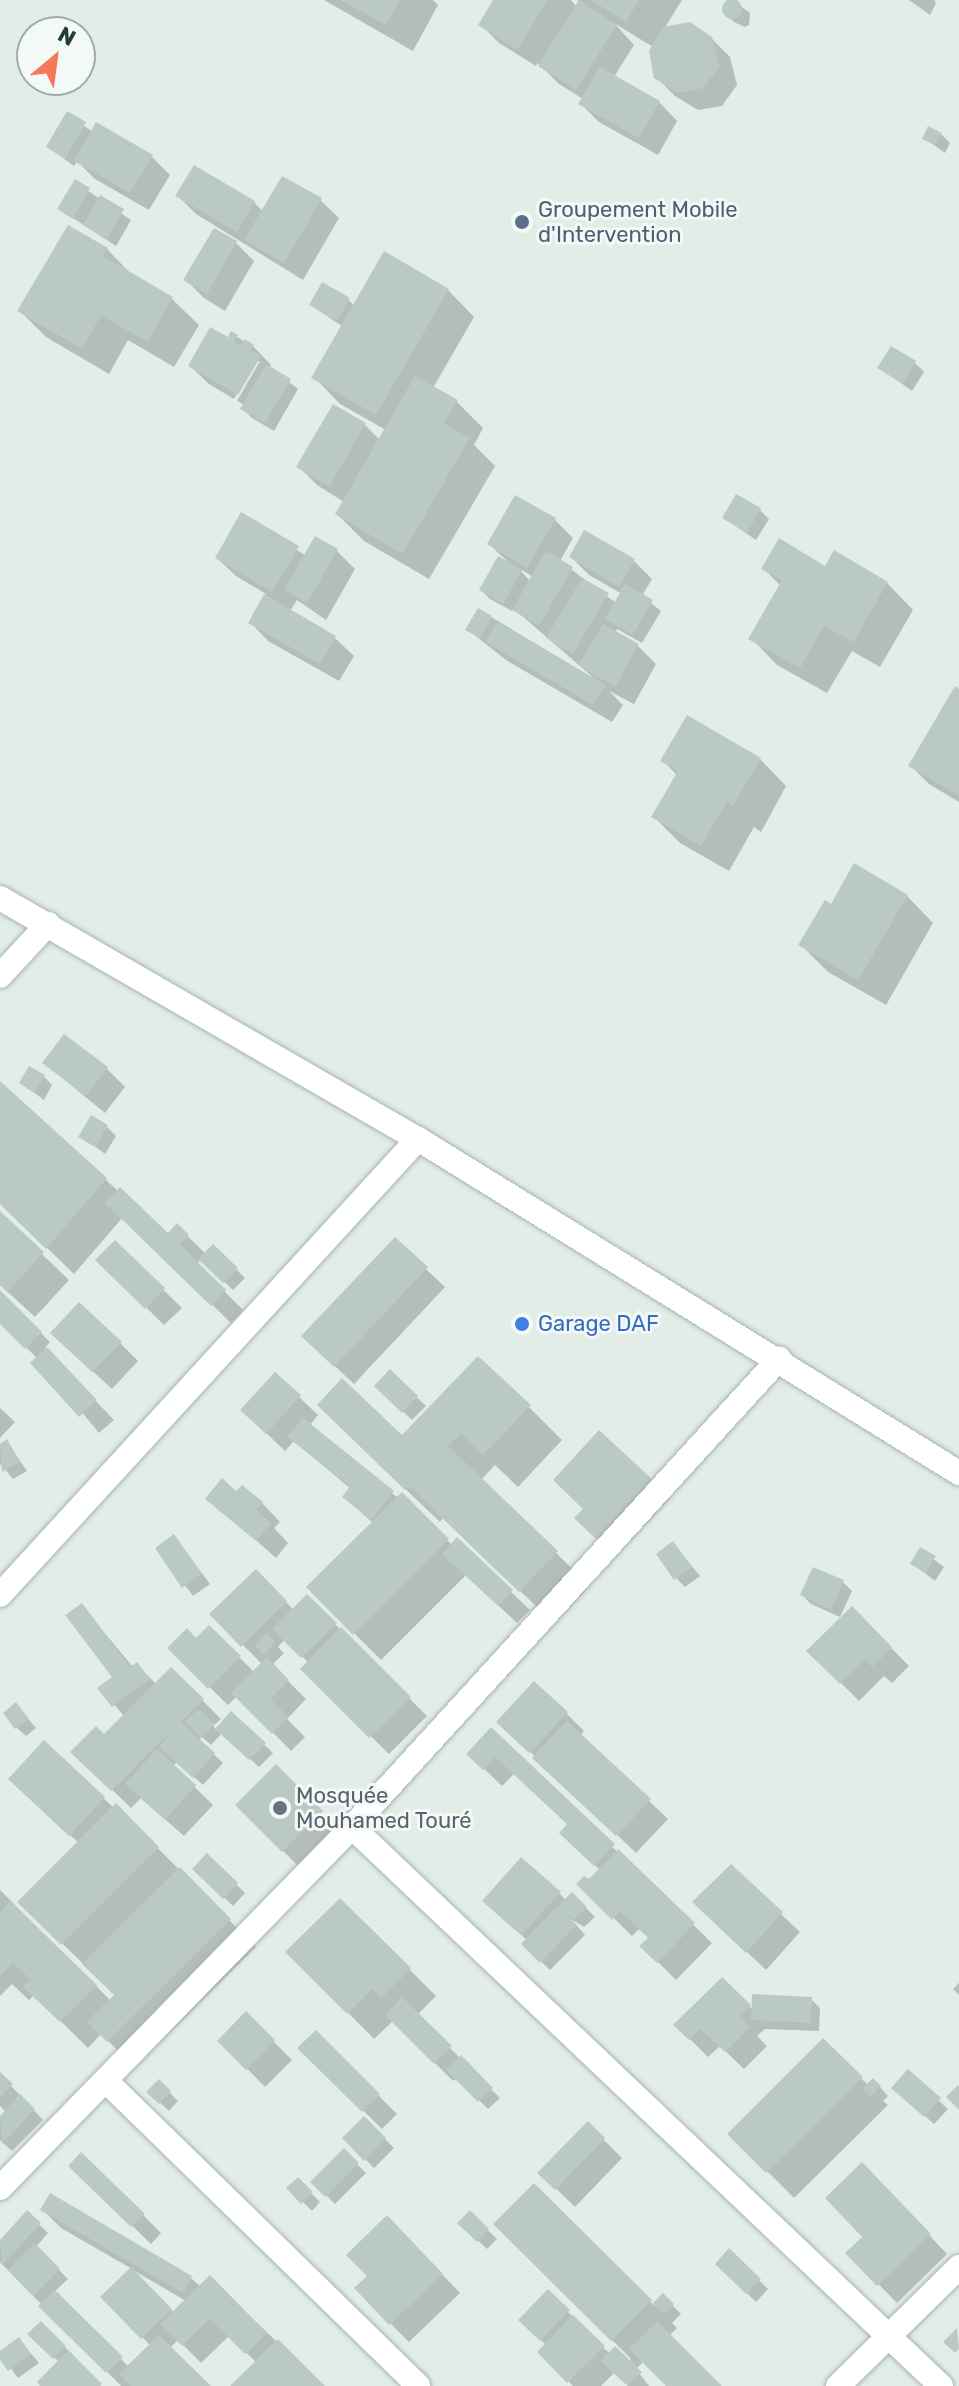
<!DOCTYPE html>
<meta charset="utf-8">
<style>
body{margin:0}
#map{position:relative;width:959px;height:2386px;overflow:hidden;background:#e2ede8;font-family:Rubik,sans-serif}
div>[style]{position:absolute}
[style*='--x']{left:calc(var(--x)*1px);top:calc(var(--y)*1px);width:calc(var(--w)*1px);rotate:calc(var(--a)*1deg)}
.shadow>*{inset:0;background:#0003}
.building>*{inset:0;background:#bacac3}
.round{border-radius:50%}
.roads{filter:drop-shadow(0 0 2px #a5b5af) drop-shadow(0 0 2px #a5b5af)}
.street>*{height:24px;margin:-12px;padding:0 12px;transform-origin:12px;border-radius:12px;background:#fff}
.secondary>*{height:24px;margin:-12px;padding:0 12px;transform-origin:12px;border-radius:12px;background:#fff}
.dots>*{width:22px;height:22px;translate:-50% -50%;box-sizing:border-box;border:4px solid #f3f9f6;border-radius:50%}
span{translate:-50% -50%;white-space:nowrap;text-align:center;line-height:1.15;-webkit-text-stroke:6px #f3f9f6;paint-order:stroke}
.service-label{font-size:22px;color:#4e5e75}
.left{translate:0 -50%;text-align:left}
.shop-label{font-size:22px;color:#366cbe}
.worship-label{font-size:22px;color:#5b616d}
.north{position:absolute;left:16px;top:16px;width:80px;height:80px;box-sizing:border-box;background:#f3f9f6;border:2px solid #9faea9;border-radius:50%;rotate:29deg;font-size:22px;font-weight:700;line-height:32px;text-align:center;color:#223e35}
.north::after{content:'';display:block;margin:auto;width:28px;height:36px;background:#f57958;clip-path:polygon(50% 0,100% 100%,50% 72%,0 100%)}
</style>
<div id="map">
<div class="shadow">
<i style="clip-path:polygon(324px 0,433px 0,438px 5px,413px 51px)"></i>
<i style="clip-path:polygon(495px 0,571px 0,577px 7px,580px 2px,577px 0,682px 0,664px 29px,711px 38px,730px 57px,737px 85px,722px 106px,698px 110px,675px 96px,656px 77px,653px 47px,614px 23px,634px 45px,614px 77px,659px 102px,677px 121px,658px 155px,599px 122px,581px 104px,583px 99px,559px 84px,538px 63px,536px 66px,499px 43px,480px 24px)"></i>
<i style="clip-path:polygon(732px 0,750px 13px,749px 25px,745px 27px,734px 22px,724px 13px,723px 7px)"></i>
<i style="clip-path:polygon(909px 0,934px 0,936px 3px,930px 15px)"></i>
<i style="clip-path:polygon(67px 114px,93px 132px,152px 157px,170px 175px,149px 210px,95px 179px,77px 161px,74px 166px,48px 147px)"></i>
<i style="clip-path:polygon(941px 134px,950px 143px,945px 153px,924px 138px)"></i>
<i style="clip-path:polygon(75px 182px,131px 220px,116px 246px,59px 209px)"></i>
<i style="clip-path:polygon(178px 196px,254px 202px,263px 212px,320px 200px,339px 218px,303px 280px,196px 214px)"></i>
<i style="clip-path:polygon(236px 243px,254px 261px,225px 311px,204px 298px,186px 280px)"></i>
<i style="clip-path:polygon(107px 249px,133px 276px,172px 299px,199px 325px,174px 367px,128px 340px,109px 374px,46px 337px,20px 311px)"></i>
<i style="clip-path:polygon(448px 290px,474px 317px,433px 388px,457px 402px,483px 428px,474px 445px,495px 466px,429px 579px,364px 541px,337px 514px,344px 502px,317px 485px,299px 467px,365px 425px,380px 440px,386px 430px,340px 404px,314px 377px,343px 327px,311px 305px,348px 300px,355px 306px)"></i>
<i style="clip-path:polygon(237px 337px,253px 346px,271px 365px,270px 367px,298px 389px,274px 431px,252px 418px,243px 409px,245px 405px,237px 401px,260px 361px,255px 361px,234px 399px,209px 384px,190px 366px)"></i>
<i style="clip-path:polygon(915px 363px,924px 372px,912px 391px,880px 368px)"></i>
<i style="clip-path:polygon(760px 510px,769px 519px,756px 540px,724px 518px)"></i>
<i style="clip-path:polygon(242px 515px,306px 556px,315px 539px,337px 551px,355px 569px,326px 620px,297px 600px,290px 611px,335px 638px,354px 656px,339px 681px,268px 641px,250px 622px,266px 594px,236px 576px,217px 558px)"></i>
<i style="clip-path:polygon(evenodd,555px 520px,573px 538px,560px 561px,616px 603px,622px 594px,589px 575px,571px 557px,634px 561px,652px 579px,642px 596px,661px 611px,642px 643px,617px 629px,615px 633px,638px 646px,656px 664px,634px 704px,609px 691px,623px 705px,612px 722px,506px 660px,468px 630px,491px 617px,595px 679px,514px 609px,512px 611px,490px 599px,481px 590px,508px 562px,489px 544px,555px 520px,522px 570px,533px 577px,530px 581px,521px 571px,522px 570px)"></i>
<i style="clip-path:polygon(826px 568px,887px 583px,913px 610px,880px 667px,852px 651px,827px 693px,777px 665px,751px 638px,781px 586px,764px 569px)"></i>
<i style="clip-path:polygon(959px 691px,959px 802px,929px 784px,911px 766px)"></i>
<i style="clip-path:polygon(760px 759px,786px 786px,761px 832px,754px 827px,729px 871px,680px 843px,654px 817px,678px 776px,663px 761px)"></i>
<i style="clip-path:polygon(907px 896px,933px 923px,886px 1005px,828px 972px,801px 945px,831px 907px)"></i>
<i style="clip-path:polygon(44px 1063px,106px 1068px,125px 1087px,105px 1113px)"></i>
<i style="clip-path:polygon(43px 1076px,52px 1085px,44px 1100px,21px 1083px)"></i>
<i style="clip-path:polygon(0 1084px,168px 1236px,177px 1226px,206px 1254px,213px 1246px,245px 1278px,233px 1290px,201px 1259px,197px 1264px,243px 1310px,231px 1323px,123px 1217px,74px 1274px,0 1202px)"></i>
<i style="clip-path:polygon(107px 1127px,116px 1136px,105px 1154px,81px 1136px)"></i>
<i style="clip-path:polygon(0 1214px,69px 1280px,35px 1317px,0 1285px)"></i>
<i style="clip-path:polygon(395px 1240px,445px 1287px,354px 1384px,322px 1354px)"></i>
<i style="clip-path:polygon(115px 1243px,182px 1308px,164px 1325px,98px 1260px)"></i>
<i style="clip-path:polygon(0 1293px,50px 1342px,45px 1348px,114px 1420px,99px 1433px,38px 1359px,0 1322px)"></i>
<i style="clip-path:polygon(120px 1343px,138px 1361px,112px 1389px,71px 1351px)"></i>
<i style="clip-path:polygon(390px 1372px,426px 1406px,412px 1420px,377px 1386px)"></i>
<i style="clip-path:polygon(275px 1374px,318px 1415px,309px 1426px,398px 1498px,402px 1495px,452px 1545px,457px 1540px,530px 1610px,517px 1623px,466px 1575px,381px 1660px,308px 1587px,373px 1523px,344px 1497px,351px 1489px,294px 1441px,285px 1451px,261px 1428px)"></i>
<i style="clip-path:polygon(529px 1407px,562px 1440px,518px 1487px,495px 1465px,481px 1480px,590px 1586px,554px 1623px,443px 1518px,440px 1522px,353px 1439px,402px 1438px)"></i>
<i style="clip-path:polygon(0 1408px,15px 1422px,0 1438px)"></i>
<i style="clip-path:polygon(7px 1442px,27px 1471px,13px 1479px,0 1464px,0 1446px)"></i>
<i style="clip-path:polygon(650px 1480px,669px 1499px,616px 1556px,577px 1518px)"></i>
<i style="clip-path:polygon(237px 1494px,262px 1503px,280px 1522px,274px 1528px,288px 1543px,276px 1558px,208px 1498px)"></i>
<i style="clip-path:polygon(174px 1536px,210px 1584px,193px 1596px,158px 1548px)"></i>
<i style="clip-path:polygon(673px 1544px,700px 1576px,685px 1587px,676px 1578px)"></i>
<i style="clip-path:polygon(921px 1550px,944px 1567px,935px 1581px,913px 1564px)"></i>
<i style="clip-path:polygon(256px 1572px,294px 1610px,335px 1624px,427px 1716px,389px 1754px,302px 1669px,309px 1663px,285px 1639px,278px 1647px,284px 1653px,272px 1665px,306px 1699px,287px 1719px,305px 1737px,291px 1751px,237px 1696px,228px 1705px,169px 1648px,196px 1640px,209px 1627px,255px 1673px,263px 1665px,212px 1614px)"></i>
<i style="clip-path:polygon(843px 1582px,852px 1591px,840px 1617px,811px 1604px,802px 1595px)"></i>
<i style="clip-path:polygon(82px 1606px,133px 1667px,137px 1665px,156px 1684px,171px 1669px,221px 1719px,213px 1726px,217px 1730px,232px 1714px,273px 1753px,259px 1767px,222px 1733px,211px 1745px,202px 1737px,199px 1740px,223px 1763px,203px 1785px,177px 1762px,173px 1766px,213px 1805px,184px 1836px,141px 1798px,131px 1808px,73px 1752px,104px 1736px,124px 1716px,100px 1688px,115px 1677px)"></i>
<i style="clip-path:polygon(852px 1608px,909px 1666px,892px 1683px,884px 1676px,859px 1701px,809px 1651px)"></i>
<i style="clip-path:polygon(16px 1705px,36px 1728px,26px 1736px,17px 1728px)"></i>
<i style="clip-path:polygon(566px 1713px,584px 1731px,580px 1736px,668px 1819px,636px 1853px,499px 1722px)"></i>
<i style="clip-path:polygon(491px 1730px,712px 1943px,676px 1980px,642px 1946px,650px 1938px,640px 1928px,632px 1936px,579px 1884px,589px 1882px,600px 1870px,580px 1851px,569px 1825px,514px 1774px,502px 1786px,469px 1754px)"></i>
<i style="clip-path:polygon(44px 1743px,114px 1808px,116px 1806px,256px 1947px,135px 2067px,101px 2034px,88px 2048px,34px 1995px,29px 2000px,12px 1984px,0 1996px,0 1890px,111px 2001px,116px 1996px,20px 1902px,79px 1843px,29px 1798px)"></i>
<i style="clip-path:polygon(276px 1767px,340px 1831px,301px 1869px,238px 1805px)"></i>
<i style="clip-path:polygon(207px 1856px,245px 1893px,233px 1906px,195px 1869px)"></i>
<i style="clip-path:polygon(731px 1867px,800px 1932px,766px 1970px,713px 1920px)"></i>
<i style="clip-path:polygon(559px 1893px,566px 1900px,572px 1894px,595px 1917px,584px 1927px,571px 1919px,585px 1935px,550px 1970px,523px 1944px,527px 1940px,503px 1919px)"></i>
<i style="clip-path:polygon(340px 1900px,436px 1996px,417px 2015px,500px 2098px,488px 2109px,457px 2078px,453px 2081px,393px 2021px,374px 2039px,288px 1952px)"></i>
<i style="clip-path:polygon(722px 1980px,753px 2010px,811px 1999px,820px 2008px,819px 2031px,765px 2029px,757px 2036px,767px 2046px,744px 2069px,720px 2046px,708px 2057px,676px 2025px)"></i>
<i style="clip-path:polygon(959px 1983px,959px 1995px,953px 1989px)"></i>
<i style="clip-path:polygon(246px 2014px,292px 2060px,265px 2087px,220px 2041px)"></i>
<i style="clip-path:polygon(316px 2033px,397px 2114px,382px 2129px,300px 2048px)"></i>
<i style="clip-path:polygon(823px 2041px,868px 2085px,880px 2087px,888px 2096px,883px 2101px,888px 2105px,794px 2198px,730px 2134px)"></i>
<i style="clip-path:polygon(908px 2072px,948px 2109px,934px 2124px,902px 2096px)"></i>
<i style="clip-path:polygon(0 2074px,43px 2120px,12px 2151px,0 2140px,0 2119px,6px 2112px,0 2106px)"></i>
<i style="clip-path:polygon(159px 2082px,178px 2101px,169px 2111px,149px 2092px)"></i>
<i style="clip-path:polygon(364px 2119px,394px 2148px,374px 2168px,345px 2138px)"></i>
<i style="clip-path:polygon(588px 2124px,622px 2158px,575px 2207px,540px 2173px)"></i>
<i style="clip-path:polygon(344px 2151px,366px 2173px,335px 2204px,313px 2182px)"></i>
<i style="clip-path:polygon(71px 2166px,143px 2215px,161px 2233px,151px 2244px)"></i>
<i style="clip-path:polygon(298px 2180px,320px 2202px,312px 2211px,289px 2188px)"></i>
<i style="clip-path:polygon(880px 2183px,947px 2254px,897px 2303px,848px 2253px,865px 2237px)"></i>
<i style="clip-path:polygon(534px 2186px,654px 2305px,663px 2296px,681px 2314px,672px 2323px,677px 2328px,669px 2336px,719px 2386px,668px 2386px,644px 2361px,636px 2369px,649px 2386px,628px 2386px,614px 2373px,601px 2386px,573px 2386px,539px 2352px,546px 2345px,521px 2320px,548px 2292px,610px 2354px,628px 2361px,631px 2359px,496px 2224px)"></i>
<i style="clip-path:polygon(evenodd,42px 2209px,191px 2278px,201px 2287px,210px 2278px,323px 2386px,236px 2386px,257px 2363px,229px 2336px,201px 2363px,178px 2340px,170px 2348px,208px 2386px,121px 2386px,0 2262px,0 2243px,27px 2213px,48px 2233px,36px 2247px,68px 2279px,54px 2292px,129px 2367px,151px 2346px,103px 2297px,132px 2269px,61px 2228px,42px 2209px,133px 2270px,186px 2301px,174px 2313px,133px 2270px)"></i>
<i style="clip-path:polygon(470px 2213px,497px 2239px,487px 2249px,460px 2223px)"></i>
<i style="clip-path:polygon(387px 2218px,460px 2293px,409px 2342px,390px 2323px,369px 2276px)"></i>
<i style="clip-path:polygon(729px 2251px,768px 2289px,756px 2302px,717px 2264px)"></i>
<i style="clip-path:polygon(41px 2324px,74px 2356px,101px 2386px,43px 2386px,59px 2362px,30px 2334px)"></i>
<i style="clip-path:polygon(19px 2339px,39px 2363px,18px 2378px,0 2353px)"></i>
</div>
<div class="building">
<i class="round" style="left:722px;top:-1px;width:20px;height:20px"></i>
<i style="clip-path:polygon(341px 0,400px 0,386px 25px)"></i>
<i style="clip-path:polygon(493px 0,548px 0,517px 50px,478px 25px)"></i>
<i style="clip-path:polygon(579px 0,617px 25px,576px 90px,538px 66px)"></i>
<i style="clip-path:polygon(591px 0,639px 0,626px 22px)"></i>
<i style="clip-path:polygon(690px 22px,712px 37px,720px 66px,703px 88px,678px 93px,654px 78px,649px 51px,663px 27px)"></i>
<i style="clip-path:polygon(600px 67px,660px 101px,639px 138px,578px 104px)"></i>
<i style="clip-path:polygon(67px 111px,86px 122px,65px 159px,46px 147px)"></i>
<i style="clip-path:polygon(96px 122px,153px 155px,130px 193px,74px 161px)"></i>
<i style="clip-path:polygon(928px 126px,942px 133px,935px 145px,922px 139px)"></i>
<i style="clip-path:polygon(194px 165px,255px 201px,237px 232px,175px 196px)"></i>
<i style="clip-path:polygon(282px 176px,322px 198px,284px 263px,244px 240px)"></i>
<i style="clip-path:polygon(75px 179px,90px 188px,73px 219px,57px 209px)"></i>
<i style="clip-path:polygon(100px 195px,124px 209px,107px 239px,83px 225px)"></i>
<i style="clip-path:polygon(68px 225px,108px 248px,103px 256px,173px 297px,147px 342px,101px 315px,82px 349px,17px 311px)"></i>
<i style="clip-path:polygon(214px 228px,237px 241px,207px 294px,183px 280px)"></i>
<i style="clip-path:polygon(384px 251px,449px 289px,376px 415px,311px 378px)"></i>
<i style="clip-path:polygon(322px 282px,350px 298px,337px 321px,309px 305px)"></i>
<i style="clip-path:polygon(210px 327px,228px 337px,231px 331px,238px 335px,234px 342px,241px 346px,245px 339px,254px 345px,251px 350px,261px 356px,238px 395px,188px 366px)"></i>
<i style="clip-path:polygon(891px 346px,916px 361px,903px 384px,877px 368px)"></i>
<i style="clip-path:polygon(266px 364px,291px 379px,265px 423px,240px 409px)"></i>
<i style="clip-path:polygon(415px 376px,458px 400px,444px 423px,470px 438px,402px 554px,335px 514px)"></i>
<i style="clip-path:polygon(333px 404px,366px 423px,329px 487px,296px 467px)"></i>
<i style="clip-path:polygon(736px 494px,761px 508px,747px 533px,722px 518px)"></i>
<i style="clip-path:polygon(515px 495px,556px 518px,527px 568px,487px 544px)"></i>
<i style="clip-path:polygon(241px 512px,299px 546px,272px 592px,215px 558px)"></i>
<i style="clip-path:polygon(584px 530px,635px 559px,619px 587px,569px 557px)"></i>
<i style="clip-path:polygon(315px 536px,338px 549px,307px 603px,284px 590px)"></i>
<i style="clip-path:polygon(779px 538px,825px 566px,834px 550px,888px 582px,853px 642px,824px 626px,800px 668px,748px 639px,782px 580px,761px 569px)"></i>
<i style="clip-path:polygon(546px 551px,573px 567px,539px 626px,512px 610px)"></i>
<i style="clip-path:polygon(498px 556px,522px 570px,503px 604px,479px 590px)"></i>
<i style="clip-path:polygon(582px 578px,609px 593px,573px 654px,546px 638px)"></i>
<i style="clip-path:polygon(625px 584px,653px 600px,633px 635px,605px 619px)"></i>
<i style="clip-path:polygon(264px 594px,336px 636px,320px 664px,248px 623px)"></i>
<i style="clip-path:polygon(478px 608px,492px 616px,480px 638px,465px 630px)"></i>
<i style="clip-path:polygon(497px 622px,606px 685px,593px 705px,485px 642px)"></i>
<i style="clip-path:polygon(603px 624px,639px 644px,615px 687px,578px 665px)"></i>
<i style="clip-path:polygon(955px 686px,959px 689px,959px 796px,908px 766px)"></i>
<i style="clip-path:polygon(687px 715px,761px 758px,733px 806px,727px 802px,701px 846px,651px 817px,678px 771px,660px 761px)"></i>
<i style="clip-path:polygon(854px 863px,908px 895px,858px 980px,798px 945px,825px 900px,831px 904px)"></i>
<i style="clip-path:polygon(64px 1034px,108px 1067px,86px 1096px,42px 1063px)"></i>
<i style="clip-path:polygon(29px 1066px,45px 1075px,34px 1093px,19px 1083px)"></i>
<i style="clip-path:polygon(0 1081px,107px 1178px,46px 1249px,0 1204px)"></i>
<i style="clip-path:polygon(91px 1115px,108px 1125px,95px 1147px,78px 1137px)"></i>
<i style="clip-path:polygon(120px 1187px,168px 1233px,177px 1223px,189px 1235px,180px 1245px,226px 1290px,211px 1306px,105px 1203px)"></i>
<i style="clip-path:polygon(0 1211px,44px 1252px,7px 1292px,0 1285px)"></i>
<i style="clip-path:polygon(395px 1237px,428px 1267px,334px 1367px,301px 1336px)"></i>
<i style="clip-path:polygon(115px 1240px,165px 1288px,145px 1309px,95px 1260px)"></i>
<i style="clip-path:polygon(213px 1244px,238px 1268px,223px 1283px,198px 1259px)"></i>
<i style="clip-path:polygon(0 1290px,42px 1332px,25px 1349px,0 1324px)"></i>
<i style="clip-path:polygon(79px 1302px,122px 1342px,92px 1372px,50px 1333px)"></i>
<i style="clip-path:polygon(47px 1347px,97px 1400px,79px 1417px,30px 1363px)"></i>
<i style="clip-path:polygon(478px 1356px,531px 1405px,483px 1455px,461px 1433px,448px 1446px,558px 1551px,519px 1592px,409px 1486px,405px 1490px,317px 1405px,342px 1378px,402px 1435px)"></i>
<i style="clip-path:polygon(390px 1369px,418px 1396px,402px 1413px,374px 1386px)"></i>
<i style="clip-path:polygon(275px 1372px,301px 1395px,266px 1434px,240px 1410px)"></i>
<i style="clip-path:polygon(303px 1418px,394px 1491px,371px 1520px,342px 1497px,350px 1486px,287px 1437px)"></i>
<i style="clip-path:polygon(599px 1430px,652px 1479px,596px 1539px,574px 1518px,583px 1509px,553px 1480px)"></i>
<i style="clip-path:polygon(7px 1439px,20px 1462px,2px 1472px,0 1444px)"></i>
<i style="clip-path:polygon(222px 1478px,236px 1491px,242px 1485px,263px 1502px,256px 1510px,271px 1523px,256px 1541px,205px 1499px)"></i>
<i style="clip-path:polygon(402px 1492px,449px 1539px,353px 1635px,306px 1587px)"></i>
<i style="clip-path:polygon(174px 1534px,202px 1574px,182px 1588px,155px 1548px)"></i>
<i style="clip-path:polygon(457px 1537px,513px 1590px,498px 1606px,442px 1554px)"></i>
<i style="clip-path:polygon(673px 1541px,692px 1567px,674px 1580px,656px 1554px)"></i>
<i style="clip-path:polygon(920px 1547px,936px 1556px,926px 1573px,910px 1564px)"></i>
<i style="clip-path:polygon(813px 1567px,844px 1580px,831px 1610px,800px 1595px)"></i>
<i style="clip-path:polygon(256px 1569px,287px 1601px,241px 1647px,209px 1614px)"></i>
<i style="clip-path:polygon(307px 1594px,337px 1623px,301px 1658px,272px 1629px)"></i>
<i style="clip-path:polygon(82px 1603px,130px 1667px,137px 1662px,150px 1679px,112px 1707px,97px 1688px,112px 1677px,65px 1615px)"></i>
<i style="clip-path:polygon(852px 1606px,892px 1647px,872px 1667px,865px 1659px,840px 1684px,806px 1651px)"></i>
<i style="clip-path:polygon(209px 1625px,241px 1656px,208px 1689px,167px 1648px,187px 1628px,196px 1638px)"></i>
<i style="clip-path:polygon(341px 1627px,411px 1697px,369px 1738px,300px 1669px)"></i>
<i style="clip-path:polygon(267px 1633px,276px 1642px,264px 1655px,254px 1645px)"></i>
<i style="clip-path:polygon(267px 1657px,289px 1680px,270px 1699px,288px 1717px,272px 1734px,231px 1693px)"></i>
<i style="clip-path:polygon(171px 1667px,204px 1699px,181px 1722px,215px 1753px,193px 1778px,159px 1747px,173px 1729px,111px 1791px,70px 1752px,96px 1726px,104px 1734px)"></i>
<i style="clip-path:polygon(534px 1681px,568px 1712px,529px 1753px,496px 1722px)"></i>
<i style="clip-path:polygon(16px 1702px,29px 1719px,15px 1729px,3px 1713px)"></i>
<i style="clip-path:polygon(198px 1709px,214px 1724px,201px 1738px,185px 1722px)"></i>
<i style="clip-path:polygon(231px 1711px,266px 1743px,249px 1760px,215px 1729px)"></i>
<i style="clip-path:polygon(567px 1721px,651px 1799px,616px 1836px,532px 1758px)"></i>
<i style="clip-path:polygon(491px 1727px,615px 1844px,594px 1866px,559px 1833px,567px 1824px,495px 1757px,483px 1770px,466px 1754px)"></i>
<i style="clip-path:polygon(44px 1740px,105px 1797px,69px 1836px,8px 1779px)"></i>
<i style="clip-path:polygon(157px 1749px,196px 1785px,165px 1820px,125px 1784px)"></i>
<i style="clip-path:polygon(276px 1764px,323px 1811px,282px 1852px,235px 1805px)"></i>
<i style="clip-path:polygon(116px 1803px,159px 1847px,61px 1945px,17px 1902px)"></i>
<i style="clip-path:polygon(618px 1849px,695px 1923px,657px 1963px,639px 1946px,648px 1938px,620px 1911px,612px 1920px,576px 1884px,584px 1876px,589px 1879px)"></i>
<i style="clip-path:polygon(207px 1853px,238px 1883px,223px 1899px,192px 1869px)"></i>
<i style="clip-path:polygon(521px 1857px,561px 1892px,521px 1935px,482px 1901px)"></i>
<i style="clip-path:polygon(731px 1864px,783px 1912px,746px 1953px,692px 1902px)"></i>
<i style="clip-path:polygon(180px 1867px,231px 1919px,107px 2042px,87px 2022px,114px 1995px,82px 1964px)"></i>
<i style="clip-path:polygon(572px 1892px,587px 1907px,574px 1920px,559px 1905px)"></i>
<i style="clip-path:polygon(340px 1898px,411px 1968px,381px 1998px,372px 1989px,347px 2014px,285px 1952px)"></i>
<i style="clip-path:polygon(10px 1901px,97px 1985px,60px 2022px,23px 1987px,30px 1979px,13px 1963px,0 1976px,0 1912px)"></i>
<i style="clip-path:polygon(558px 1905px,577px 1925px,540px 1963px,521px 1944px)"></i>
<i style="clip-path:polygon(722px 1977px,751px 2005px,740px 2017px,750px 2027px,725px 2052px,700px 2029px,689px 2040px,673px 2025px)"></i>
<i style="clip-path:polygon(752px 1994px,812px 1997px,811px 2023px,751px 2020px)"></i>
<i style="clip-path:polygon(402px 1997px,452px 2046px,434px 2064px,385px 2015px)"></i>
<i style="clip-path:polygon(246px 2011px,275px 2040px,246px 2070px,217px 2041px)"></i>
<i style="clip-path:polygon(316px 2030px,380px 2094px,362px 2112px,297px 2048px)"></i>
<i style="clip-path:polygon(823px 2038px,863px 2077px,766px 2173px,727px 2134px)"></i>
<i style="clip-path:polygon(461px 2055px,493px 2088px,478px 2102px,446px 2070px)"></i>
<i style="clip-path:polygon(908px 2069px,941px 2098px,924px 2117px,891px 2088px)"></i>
<i style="clip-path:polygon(0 2072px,13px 2084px,0 2097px)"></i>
<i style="clip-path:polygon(873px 2078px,881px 2086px,870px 2097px,862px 2089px)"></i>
<i style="clip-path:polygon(159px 2079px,171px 2091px,159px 2104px,146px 2092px)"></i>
<i style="clip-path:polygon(958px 2085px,959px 2087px,959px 2110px,946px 2097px)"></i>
<i style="clip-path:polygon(20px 2094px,35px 2109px,2px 2144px,0 2116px)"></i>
<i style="clip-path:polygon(364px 2116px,386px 2138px,364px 2161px,342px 2138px)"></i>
<i style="clip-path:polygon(588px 2121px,605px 2138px,555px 2190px,537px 2173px)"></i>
<i style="clip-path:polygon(344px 2148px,359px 2163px,325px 2197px,310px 2182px)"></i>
<i style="clip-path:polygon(81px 2152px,145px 2214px,131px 2227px,68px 2166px)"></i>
<i style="clip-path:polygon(862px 2162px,931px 2234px,877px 2286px,845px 2253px,862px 2237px,825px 2198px)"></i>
<i style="clip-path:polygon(298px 2177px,313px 2192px,301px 2204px,286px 2188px)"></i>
<i style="clip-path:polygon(534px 2183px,652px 2300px,611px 2341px,493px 2224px)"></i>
<i style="clip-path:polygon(50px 2193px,192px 2276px,183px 2293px,40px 2210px)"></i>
<i style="clip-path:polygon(27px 2210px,41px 2223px,2px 2265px,0 2240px)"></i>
<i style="clip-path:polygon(470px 2210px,489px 2229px,477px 2242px,457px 2223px)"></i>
<i style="clip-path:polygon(387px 2215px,443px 2274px,389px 2325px,354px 2288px,367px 2276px,346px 2255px)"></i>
<i style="clip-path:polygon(35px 2243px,60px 2269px,33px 2296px,8px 2270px)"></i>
<i style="clip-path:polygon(729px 2248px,761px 2279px,746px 2294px,715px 2264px)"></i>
<i style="clip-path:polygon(131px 2267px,172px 2309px,141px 2339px,100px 2297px)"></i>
<i style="clip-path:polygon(210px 2275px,267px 2333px,245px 2354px,210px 2319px,182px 2346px,160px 2324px)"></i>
<i style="clip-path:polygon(548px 2289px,570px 2310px,540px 2341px,518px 2320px)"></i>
<i style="clip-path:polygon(55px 2290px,123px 2357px,106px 2373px,38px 2306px)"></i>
<i style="clip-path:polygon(663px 2293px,674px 2304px,664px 2314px,653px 2303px)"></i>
<i style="clip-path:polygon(573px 2315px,605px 2346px,567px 2383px,537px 2352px)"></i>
<i style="clip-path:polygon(41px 2321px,66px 2346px,53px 2359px,27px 2334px)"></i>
<i style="clip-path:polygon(657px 2321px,722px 2386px,666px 2386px,629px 2349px)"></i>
<i style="clip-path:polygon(957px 2328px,959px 2349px,955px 2353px,943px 2342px)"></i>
<i style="clip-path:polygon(159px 2335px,211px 2386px,131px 2386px,119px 2374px)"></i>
<i style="clip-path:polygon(19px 2337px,31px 2354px,8px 2371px,0 2360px,0 2351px)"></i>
<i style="clip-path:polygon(278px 2339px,325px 2386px,230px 2386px)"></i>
<i style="clip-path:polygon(615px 2346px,642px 2372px,628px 2386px,600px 2361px)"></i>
<i style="clip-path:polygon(68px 2350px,102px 2384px,99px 2386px,40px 2386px,37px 2382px)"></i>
</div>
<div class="roads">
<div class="street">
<i style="--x:0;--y:976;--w:71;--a:-47.3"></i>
<i style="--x:0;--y:1595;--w:619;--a:-47.49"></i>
<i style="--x:352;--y:1827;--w:812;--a:43.5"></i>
<i style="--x:106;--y:2081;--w:436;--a:44.3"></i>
<i style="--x:0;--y:2188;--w:504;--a:-45.72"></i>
<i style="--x:352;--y:1827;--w:634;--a:-47.62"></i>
<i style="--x:838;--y:2386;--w:170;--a:-44.5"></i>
</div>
<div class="secondary">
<i style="--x:0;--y:898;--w:482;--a:30"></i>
<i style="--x:418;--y:1139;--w:636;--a:31.69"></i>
</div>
</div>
<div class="dots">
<i style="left:522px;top:222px;background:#5c6f8a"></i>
<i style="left:522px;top:1324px;background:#3f7fe0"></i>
<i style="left:280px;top:1808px;background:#6b7280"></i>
</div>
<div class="service-label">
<span class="left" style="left:538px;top:222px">Groupement Mobile<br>d'Intervention</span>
</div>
<div class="shop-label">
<span class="left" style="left:538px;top:1324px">Garage DAF</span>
</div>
<div class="worship-label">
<span class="left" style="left:296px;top:1808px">Mosquée<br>Mouhamed Touré</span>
</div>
<div class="north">N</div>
</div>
